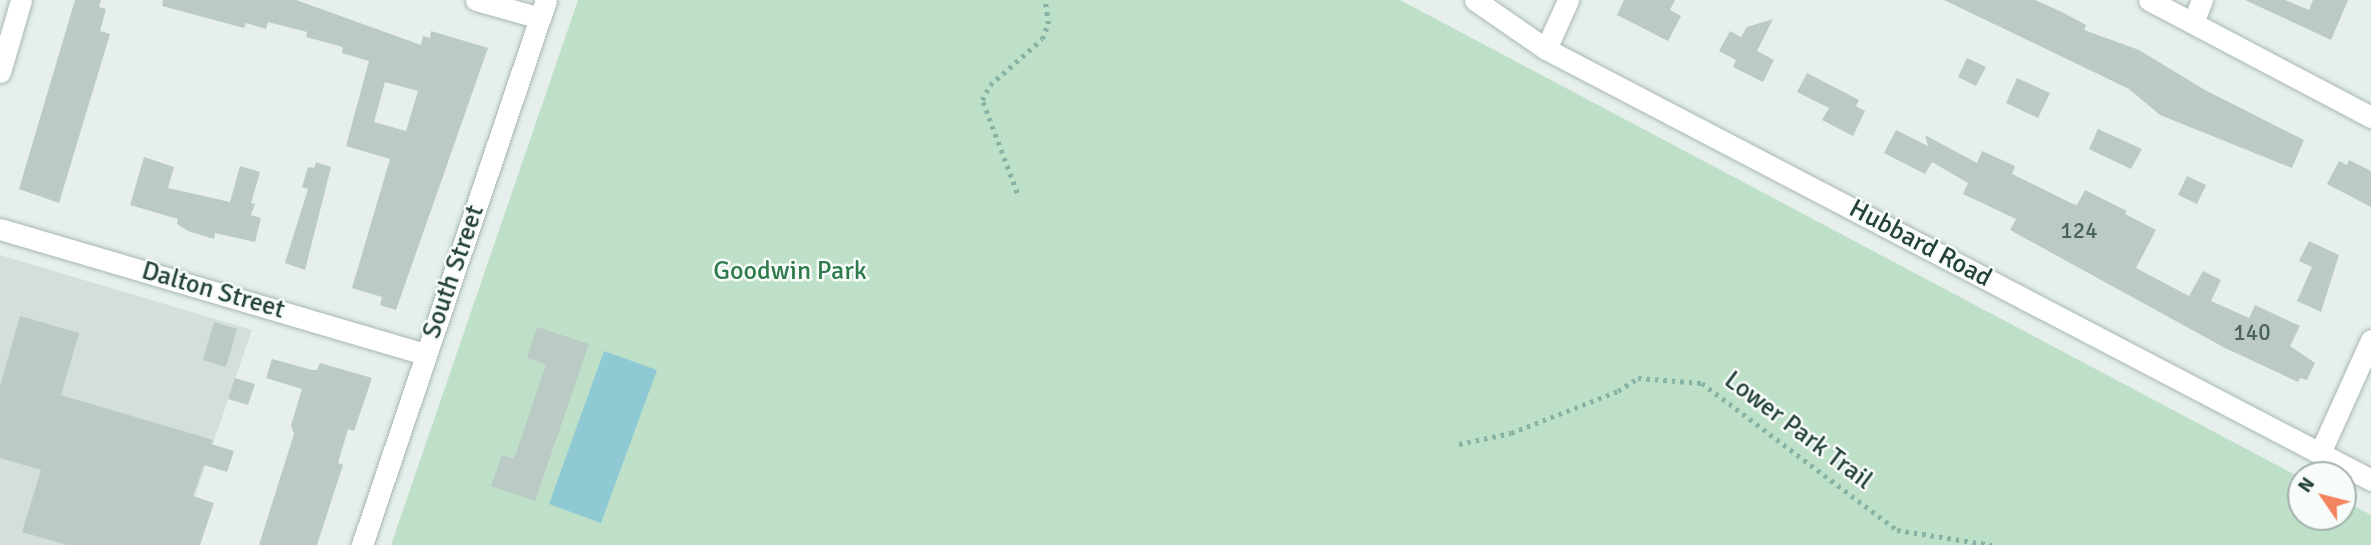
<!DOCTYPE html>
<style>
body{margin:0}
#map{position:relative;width:2371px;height:545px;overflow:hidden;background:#e6efeb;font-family:Signika,sans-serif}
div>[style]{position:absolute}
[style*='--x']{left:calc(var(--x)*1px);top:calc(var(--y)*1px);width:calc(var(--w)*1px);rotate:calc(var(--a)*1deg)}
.built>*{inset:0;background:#d4dfda}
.green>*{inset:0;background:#bfe0c8}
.water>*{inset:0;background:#8ec9d4}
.building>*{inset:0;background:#bbcac4}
.path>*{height:4.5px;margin-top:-2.25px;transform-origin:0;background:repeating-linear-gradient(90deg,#86b3a5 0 3.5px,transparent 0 8.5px)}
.roads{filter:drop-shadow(0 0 2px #a8b8b2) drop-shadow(0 0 2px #a8b8b2)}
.street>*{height:21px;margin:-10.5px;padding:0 10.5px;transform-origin:10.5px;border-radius:10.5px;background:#fff}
.secondary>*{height:21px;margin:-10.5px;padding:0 10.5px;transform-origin:10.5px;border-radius:10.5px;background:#fff}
span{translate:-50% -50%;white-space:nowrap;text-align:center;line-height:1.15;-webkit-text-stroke:5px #f7fbf9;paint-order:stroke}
.number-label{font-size:23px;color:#4a645c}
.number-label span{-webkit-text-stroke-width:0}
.street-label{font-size:26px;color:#24423a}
.park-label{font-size:26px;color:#2d7a4b}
.north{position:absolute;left:2287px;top:461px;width:70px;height:70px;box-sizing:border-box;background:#f7fbf9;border:2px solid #a3b1ad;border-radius:50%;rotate:305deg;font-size:19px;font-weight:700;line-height:28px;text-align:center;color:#24423a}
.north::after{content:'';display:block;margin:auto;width:24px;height:32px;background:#f4845f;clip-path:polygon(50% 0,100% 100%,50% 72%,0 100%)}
</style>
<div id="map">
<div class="built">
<i style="clip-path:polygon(0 255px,252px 330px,178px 545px,0 545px)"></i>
</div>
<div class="green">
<i style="clip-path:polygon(578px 0,1400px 0,2301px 478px,2301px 517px,2343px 517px,2343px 500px,2371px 515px,2371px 545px,391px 545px)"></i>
</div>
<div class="water">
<i style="clip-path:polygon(604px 351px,657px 370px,601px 523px,549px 504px)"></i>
</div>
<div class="building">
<i style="clip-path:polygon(75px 0,101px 0,99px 7px,106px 9px,100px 31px,110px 34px,59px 203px,19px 189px)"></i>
<i style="clip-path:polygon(evenodd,163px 0,296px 0,421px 45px,423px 36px,430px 38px,431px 31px,488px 48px,396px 310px,380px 305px,382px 297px,352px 288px,390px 159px,346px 146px,369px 61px,342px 53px,343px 47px,306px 37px,307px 32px,268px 22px,266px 29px,246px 23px,244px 28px,162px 6px,163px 0,385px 82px,418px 91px,406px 131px,374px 122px,385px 82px)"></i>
<i style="clip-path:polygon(1624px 0,1675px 0,1670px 10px,1681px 16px,1668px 41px,1617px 15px)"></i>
<i style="clip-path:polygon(1944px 0,2035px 0,2062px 12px,2086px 25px,2084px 30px,2139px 50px,2205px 90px,2304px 140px,2292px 168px,2160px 115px,2129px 89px)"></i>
<i style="clip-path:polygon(2245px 0,2285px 0,2309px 10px,2313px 0,2348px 0,2331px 40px)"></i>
<i style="clip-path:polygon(1773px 19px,1757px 51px,1774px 60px,1763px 82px,1733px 67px,1736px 60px,1719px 51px,1730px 31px,1741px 37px,1747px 27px)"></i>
<i style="clip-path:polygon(1967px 58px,1986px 67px,1976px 86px,1958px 77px)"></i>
<i style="clip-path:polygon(1807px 73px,1859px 100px,1856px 106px,1865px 111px,1853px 136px,1822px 120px,1829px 108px,1797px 92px)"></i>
<i style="clip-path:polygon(2017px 78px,2050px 93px,2038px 118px,2006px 103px)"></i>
<i style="clip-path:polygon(2098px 129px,2142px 149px,2131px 169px,2089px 149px)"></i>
<i style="clip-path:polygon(1896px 130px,1928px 146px,1925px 135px,1977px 163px,1982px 151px,2015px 166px,2012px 174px,2073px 204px,2077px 205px,2085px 190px,2127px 211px,2125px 214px,2156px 230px,2136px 268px,2189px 296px,2203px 271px,2221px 280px,2211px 301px,2249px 318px,2255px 305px,2300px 326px,2290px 346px,2315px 363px,2307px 380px,2300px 378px,2298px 382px,2225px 348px,2010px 230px,2016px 219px,1963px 194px,1968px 183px,1932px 162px,1925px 174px,1884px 153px)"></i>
<i style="clip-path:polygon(144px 157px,174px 167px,168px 188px,230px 202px,240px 166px,260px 172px,251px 203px,255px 204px,251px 215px,261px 218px,255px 242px,215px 233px,214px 239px,188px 231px,177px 224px,178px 219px,130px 205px)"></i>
<i style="clip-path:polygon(2349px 160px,2371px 171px,2371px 207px,2327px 184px,2339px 161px,2347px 165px)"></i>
<i style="clip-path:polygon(316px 162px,331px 167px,305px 270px,285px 263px,308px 189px,302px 187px,308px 167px,314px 168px)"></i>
<i style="clip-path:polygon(2187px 176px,2206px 185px,2197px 204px,2178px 195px)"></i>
<i style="clip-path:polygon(2309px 241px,2339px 255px,2321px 312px,2297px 301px,2312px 267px,2299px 261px)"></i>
<i style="clip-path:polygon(20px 316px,79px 333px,61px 395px,213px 440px,211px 444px,234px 451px,227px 472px,204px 465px,193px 496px,214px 503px,200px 545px,67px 545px,22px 532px,41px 470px,0 458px,0 386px)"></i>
<i style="clip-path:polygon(214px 322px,237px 329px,226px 367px,203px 360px)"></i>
<i style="clip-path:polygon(537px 327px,589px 344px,535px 501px,491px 486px,502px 455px,514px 459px,546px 364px,527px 358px)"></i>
<i style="clip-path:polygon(272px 359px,312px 370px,317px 370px,320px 363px,372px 378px,354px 431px,348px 429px,338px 463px,343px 465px,317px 545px,259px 545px,294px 434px,291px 425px,302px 389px,266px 378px)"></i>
<i style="clip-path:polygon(235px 378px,255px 384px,248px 405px,228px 399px)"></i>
</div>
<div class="path">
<i style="--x:1017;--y:193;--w:99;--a:-110.6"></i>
<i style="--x:982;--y:100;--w:17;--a:-62"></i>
<i style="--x:990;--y:85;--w:69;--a:-41.5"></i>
<i style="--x:1042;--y:39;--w:16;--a:-68"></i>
<i style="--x:1048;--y:24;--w:24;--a:-97"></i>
<i style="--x:1459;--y:444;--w:53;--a:-11.9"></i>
<i style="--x:1511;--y:433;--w:115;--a:-21.4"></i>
<i style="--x:1618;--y:391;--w:24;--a:-33"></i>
<i style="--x:1638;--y:378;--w:64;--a:4.5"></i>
<i style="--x:1702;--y:383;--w:244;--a:37"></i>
<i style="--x:1897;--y:530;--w:96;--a:9"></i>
</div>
<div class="roads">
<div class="street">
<i style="--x:476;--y:0;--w:66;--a:15.7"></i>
<i style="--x:1475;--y:0;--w:86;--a:34.6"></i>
<i style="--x:1546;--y:49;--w:931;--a:27.58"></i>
<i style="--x:2193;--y:23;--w:25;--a:-69"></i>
<i style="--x:1546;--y:49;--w:54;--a:-65.8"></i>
<i style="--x:0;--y:229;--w:444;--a:16.4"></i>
<i style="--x:2320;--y:453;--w:124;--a:-65.7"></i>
</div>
<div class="secondary">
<i style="--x:2149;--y:0;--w:251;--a:27.8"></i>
<i style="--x:0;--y:72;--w:75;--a:-73.7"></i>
<i style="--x:362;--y:545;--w:575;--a:-71.34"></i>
</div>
</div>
<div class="number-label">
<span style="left:2079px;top:231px">124</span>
<span style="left:2252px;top:333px">140</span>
</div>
<div class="street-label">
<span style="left:1920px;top:244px;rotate:28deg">Hubbard Road</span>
<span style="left:454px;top:272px;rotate:-71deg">South Street</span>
<span style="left:213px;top:291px;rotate:16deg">Dalton Street</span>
<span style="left:1798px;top:431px;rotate:37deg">Lower Park Trail</span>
</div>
<div class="park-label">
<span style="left:790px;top:272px">Goodwin Park</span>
</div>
<div class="north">N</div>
</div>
